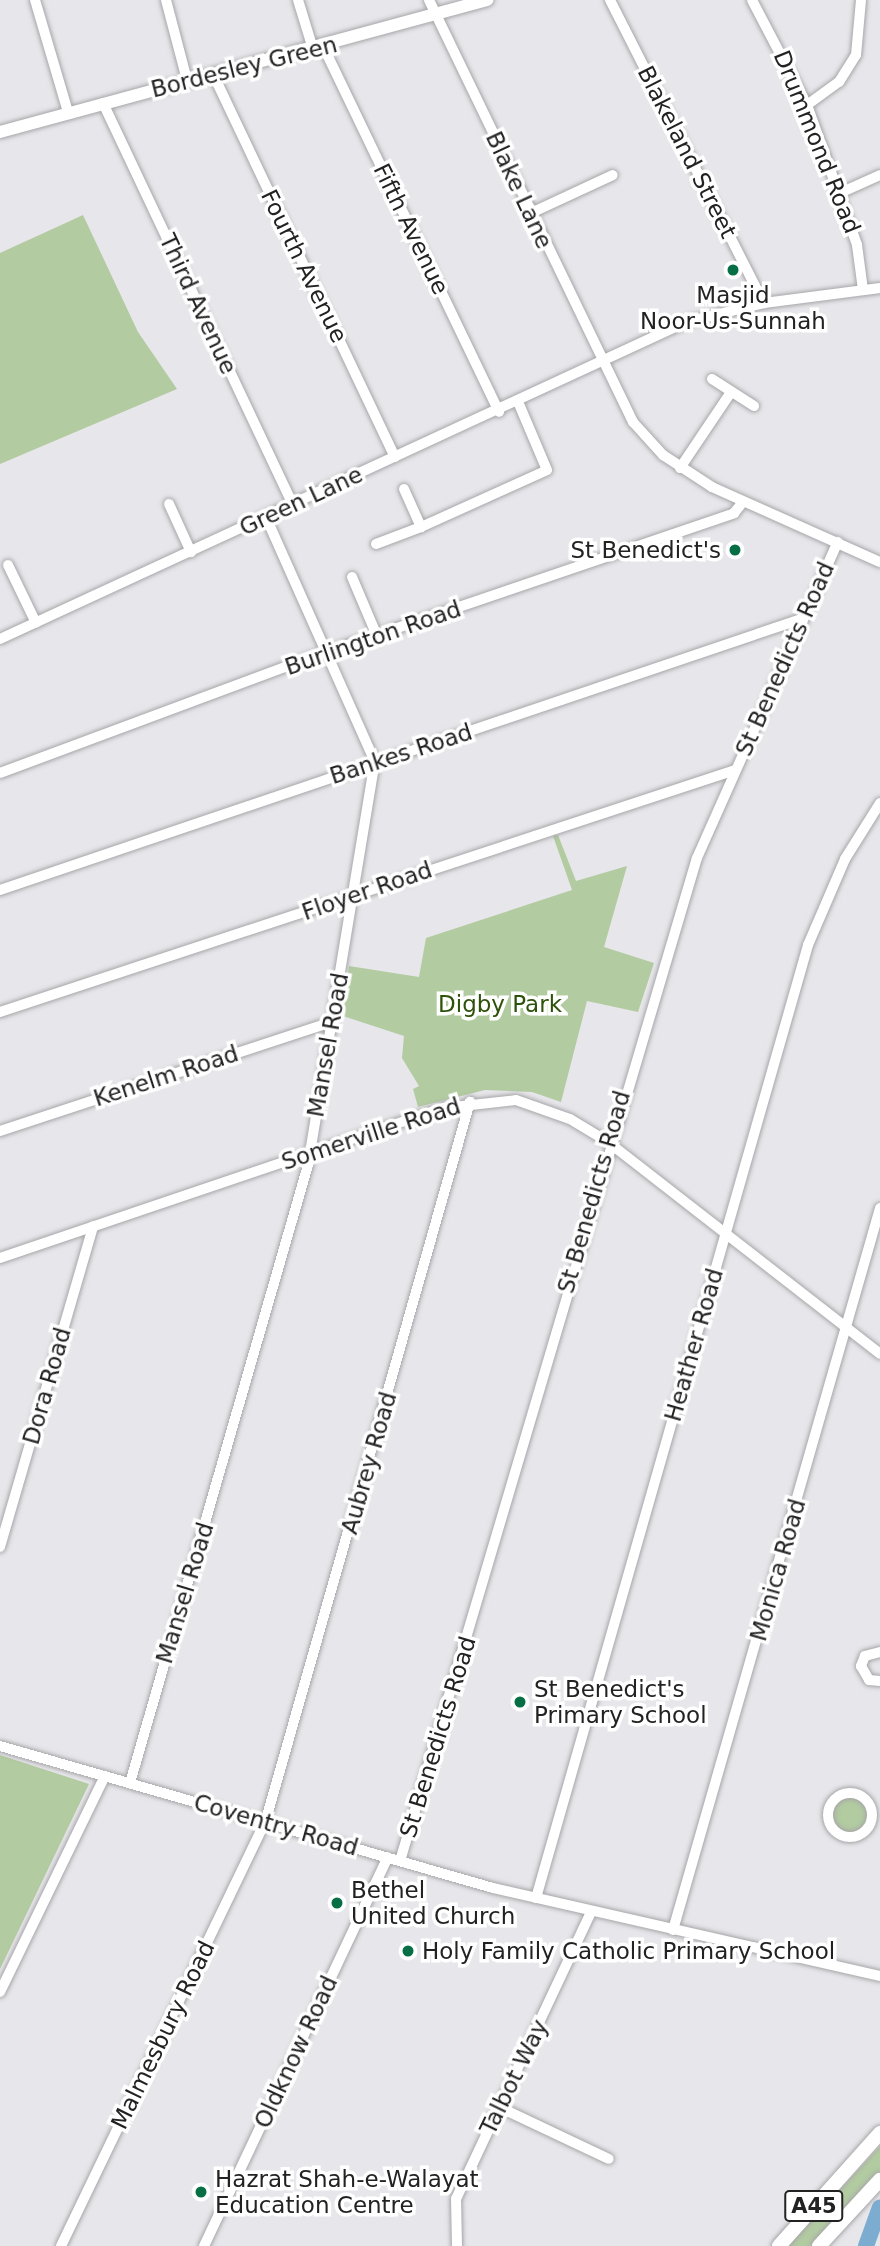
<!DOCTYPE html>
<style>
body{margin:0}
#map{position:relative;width:880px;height:2246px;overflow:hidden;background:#e7e6ea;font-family:"DejaVu Sans",sans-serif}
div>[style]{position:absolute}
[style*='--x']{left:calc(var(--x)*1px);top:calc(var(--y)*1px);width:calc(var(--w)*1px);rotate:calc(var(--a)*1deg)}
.green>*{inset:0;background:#b2cba1}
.round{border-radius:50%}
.river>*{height:16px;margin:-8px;padding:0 8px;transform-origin:8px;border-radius:8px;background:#7dacd1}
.roads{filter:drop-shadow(0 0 2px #a7a6a9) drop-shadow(0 0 2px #a7a6a9)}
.minor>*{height:10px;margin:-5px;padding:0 5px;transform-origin:5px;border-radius:5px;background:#fff}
.minor>.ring{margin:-5px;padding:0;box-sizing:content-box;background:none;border:10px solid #fff;border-radius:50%}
.major>*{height:12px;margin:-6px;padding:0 6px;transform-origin:6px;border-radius:6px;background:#fff}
.highway>*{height:14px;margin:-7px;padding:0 7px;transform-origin:7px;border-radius:7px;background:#fff}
.dots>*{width:19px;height:19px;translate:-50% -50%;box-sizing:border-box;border:4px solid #fff;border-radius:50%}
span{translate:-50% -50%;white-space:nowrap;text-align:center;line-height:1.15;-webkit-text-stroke:7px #fff;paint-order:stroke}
.shield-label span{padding:2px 5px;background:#fff;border:2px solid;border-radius:5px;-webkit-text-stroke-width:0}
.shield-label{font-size:21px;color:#222223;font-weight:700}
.street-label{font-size:23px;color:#222223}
.poi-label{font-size:23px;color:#222223}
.right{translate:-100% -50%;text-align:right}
.left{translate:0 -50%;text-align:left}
.park-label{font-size:23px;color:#2f520a}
</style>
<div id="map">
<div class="green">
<i style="clip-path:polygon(83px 215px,138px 332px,177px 389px,0 464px,0 253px)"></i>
<i style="clip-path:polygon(558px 835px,576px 881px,627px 866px,604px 947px,654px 963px,638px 1012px,587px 1001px,561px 1102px,532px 1092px,485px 1090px,418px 1107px,413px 1089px,419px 1086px,402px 1058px,404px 1036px,343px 1016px,349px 966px,419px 977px,426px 938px,572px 890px,553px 836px)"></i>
<i style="clip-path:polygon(0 1755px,89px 1784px,0 1969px)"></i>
<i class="round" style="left:832px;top:1797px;width:36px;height:36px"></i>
<i style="clip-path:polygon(880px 2146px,880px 2173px,813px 2246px,788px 2246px)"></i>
</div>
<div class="river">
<i style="--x:866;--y:2246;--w:41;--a:-70.3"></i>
</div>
<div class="roads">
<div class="minor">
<i style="--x:35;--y:0;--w:117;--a:73.6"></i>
<i style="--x:166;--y:0;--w:83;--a:75.3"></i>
<i style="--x:298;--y:0;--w:51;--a:73"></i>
<i style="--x:429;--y:0;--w:469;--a:64.2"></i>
<i style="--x:633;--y:422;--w:45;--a:47.7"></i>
<i style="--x:663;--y:455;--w:59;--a:33.1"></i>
<i style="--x:712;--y:487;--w:184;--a:24.1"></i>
<i style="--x:610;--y:0;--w:340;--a:63.1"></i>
<i style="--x:752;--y:0;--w:119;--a:62.4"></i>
<i style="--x:807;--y:105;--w:149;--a:70.3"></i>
<i style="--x:857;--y:245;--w:45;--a:82.4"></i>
<i style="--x:323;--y:46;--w:406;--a:64.3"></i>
<i style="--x:213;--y:74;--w:424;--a:64.6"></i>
<i style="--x:103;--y:103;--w:445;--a:64.7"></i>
<i style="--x:807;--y:105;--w:39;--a:-36"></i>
<i style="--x:839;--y:82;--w:32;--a:-58"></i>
<i style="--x:856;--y:55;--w:55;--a:-84.8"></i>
<i style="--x:840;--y:193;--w:44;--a:-24.2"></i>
<i style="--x:531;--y:213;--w:90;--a:-24.9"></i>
<i style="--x:712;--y:379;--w:50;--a:32.7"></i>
<i style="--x:680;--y:468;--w:92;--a:-56.1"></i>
<i style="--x:404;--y:489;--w:42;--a:65.9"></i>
<i style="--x:421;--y:527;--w:138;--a:-24.3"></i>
<i style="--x:547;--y:470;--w:72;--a:-113"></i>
<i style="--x:169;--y:504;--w:53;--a:65.4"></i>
<i style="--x:376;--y:544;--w:48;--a:-20.7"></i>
<i style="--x:8;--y:565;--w:64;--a:64.2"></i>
<i style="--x:352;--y:577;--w:64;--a:67"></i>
<i style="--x:0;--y:639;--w:756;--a:-24.8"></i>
<i style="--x:686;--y:322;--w:80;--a:-13.7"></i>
<i style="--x:764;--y:303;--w:117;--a:-7.4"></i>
<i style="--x:0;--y:773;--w:336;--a:-20.4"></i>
<i style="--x:315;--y:656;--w:443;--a:-18.8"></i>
<i style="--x:734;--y:513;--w:14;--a:-51"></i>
<i style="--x:0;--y:890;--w:846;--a:-18.69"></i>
<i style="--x:0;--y:1012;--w:774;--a:-18.22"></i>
<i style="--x:0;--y:1131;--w:349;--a:-18.2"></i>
<i style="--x:0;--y:1258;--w:469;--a:-18.7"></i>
<i style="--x:444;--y:1108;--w:72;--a:-6.3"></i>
<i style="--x:516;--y:1100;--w:57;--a:19.4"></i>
<i style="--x:570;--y:1119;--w:44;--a:31.2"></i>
<i style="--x:608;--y:1142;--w:345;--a:37.9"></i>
<i style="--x:0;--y:1547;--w:334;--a:-73.8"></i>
<i style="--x:880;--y:1652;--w:16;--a:165"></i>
<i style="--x:865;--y:1656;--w:11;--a:112"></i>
<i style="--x:861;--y:1666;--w:16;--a:60"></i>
<i style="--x:869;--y:1680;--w:11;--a:5"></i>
<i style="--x:0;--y:1746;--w:513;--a:16.07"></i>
<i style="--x:493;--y:1888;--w:397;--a:12.8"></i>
<i style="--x:130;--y:1783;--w:643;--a:-73.93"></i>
<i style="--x:308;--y:1165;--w:409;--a:-80.6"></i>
<i style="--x:375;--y:762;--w:268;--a:-114"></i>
<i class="ring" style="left:828px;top:1793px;width:34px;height:34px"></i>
<i style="--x:400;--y:1861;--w:1046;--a:-73.51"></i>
<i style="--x:697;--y:858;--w:346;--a:-66"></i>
<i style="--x:536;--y:1898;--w:991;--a:-74.07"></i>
<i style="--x:808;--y:945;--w:94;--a:-66.7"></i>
<i style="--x:845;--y:859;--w:66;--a:-58"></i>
<i style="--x:673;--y:1930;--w:751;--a:-74"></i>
<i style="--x:0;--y:1992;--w:240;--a:-64.1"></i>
<i style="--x:501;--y:2108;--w:119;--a:25.3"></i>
<i style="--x:61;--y:2246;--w:470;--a:-64.3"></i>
<i style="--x:265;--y:1823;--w:750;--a:-74.13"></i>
<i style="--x:204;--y:2246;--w:430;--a:-64.7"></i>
<i style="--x:457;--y:2246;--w:47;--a:-91.2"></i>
<i style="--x:456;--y:2199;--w:317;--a:-64.8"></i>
</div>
<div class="major">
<i style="--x:0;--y:132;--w:505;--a:-15.17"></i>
</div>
<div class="highway">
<i style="--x:779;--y:2246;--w:152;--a:-48.2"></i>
<i style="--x:819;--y:2246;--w:90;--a:-47.3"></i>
</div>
</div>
<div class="dots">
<i style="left:733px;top:270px;background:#076f46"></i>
<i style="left:735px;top:550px;background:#076f46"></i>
<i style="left:520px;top:1702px;background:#076f46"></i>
<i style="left:337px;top:1903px;background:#076f46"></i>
<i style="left:408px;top:1951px;background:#076f46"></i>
<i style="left:201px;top:2192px;background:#076f46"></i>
</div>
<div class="shield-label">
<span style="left:814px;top:2206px">A45</span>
</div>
<div class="street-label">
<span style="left:244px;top:67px;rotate:-14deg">Bordesley Green</span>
<span style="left:817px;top:142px;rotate:68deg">Drummond Road</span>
<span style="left:687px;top:152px;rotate:63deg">Blakeland Street</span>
<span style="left:519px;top:190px;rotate:65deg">Blake Lane</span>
<span style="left:411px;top:229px;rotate:64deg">Fifth Avenue</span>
<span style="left:304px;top:266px;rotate:64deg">Fourth Avenue</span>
<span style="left:198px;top:304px;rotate:65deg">Third Avenue</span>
<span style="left:301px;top:501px;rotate:-25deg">Green Lane</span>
<span style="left:373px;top:638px;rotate:-19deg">Burlington Road</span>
<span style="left:785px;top:659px;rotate:-66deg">St Benedicts Road</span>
<span style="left:401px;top:754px;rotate:-18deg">Bankes Road</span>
<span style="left:367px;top:891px;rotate:-19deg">Floyer Road</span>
<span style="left:328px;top:1045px;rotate:-80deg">Mansel Road</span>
<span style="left:166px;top:1076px;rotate:-18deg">Kenelm Road</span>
<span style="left:371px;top:1134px;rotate:-18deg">Somerville Road</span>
<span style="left:594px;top:1192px;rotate:-74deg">St Benedicts Road</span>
<span style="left:694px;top:1345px;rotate:-74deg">Heather Road</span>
<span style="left:47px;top:1386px;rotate:-74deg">Dora Road</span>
<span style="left:369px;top:1463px;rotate:-74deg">Aubrey Road</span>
<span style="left:778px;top:1570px;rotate:-74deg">Monica Road</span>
<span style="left:185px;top:1593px;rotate:-73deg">Mansel Road</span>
<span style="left:438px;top:1737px;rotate:-73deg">St Benedicts Road</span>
<span style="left:276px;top:1825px;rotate:16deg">Coventry Road</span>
<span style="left:163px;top:2035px;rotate:-64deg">Malmesbury Road</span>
<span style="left:296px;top:2052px;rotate:-65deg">Oldknow Road</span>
<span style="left:514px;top:2077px;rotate:-64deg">Talbot Way</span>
</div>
<div class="poi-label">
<span style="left:733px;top:308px">Masjid<br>Noor-Us-Sunnah</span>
<span class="right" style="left:721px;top:550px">St Benedict's</span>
<span class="left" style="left:534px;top:1702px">St Benedict's<br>Primary School</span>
<span class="left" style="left:351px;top:1903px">Bethel<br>United Church</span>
<span class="left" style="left:422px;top:1951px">Holy Family Catholic Primary School</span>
<span class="left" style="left:215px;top:2192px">Hazrat Shah-e-Walayat<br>Education Centre</span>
</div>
<div class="park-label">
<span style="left:500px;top:1004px">Digby Park</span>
</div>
</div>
